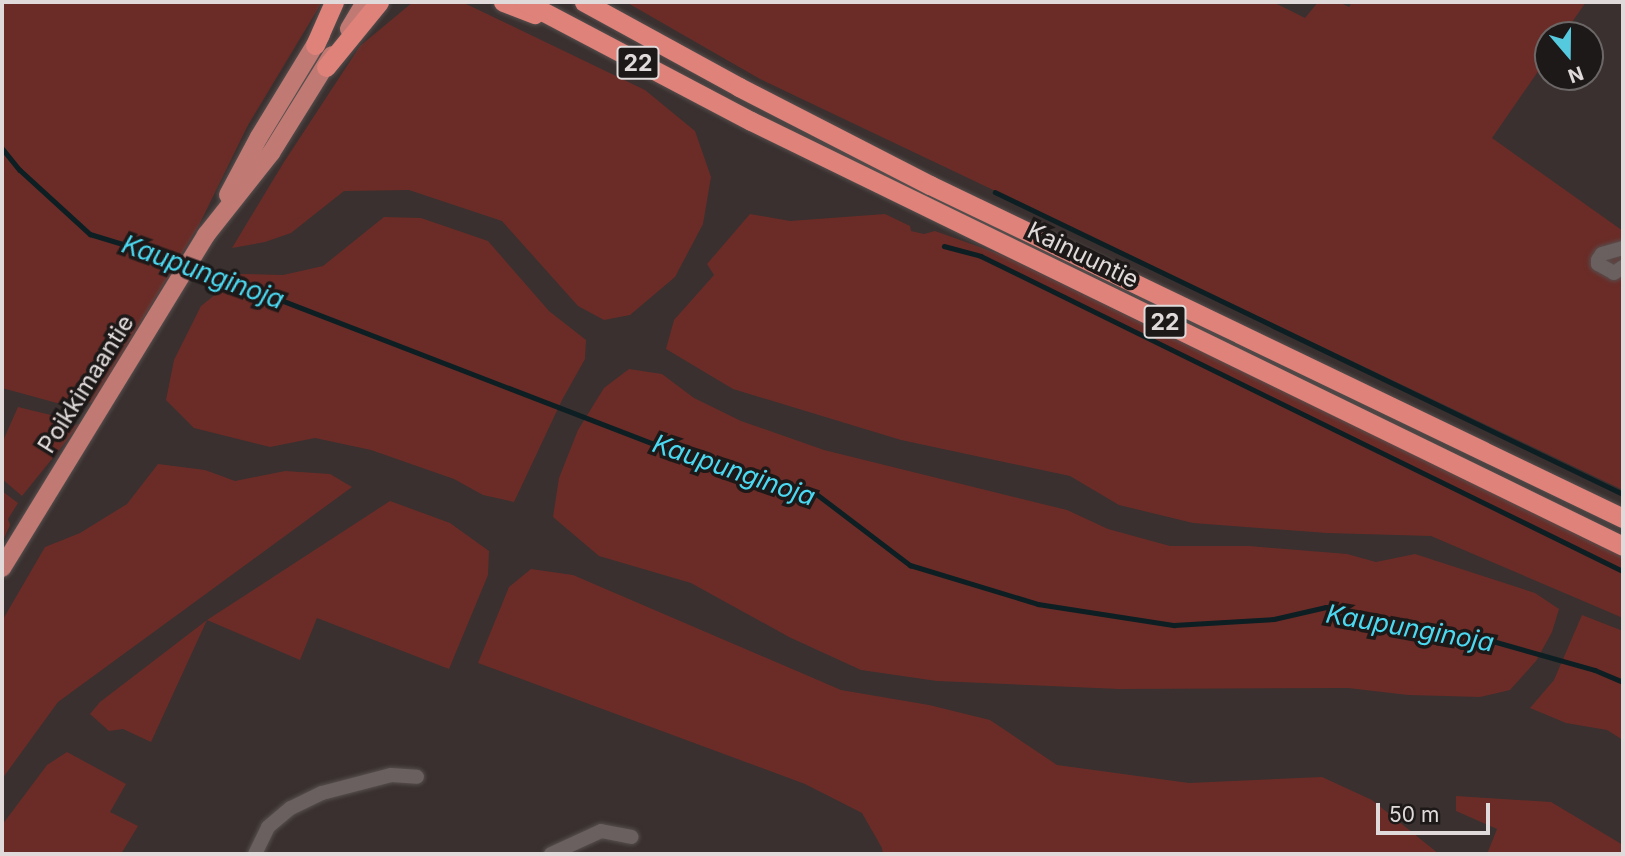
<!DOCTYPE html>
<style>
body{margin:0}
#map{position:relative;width:1625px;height:856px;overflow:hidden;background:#39302f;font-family:Inter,sans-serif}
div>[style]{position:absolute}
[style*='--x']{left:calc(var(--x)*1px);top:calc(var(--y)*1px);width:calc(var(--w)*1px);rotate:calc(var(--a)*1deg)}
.green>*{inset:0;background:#6b2c27}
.stream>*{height:4.5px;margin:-2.25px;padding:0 2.25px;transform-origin:2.25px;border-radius:2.25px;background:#0d1f22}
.roads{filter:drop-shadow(0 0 2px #564f4e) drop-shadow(0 0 2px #564f4e)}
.minor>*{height:14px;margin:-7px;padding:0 7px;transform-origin:7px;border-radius:7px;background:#69605f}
.primary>*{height:18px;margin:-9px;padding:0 9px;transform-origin:9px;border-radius:9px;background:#c17973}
.trunk>*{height:19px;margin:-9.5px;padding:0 9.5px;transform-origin:9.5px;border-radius:9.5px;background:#de827a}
span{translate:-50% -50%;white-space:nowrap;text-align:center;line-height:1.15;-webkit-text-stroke:7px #1d1919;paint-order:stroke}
.shield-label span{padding:2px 5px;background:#1d1919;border:2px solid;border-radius:5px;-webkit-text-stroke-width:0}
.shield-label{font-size:23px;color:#e0dbda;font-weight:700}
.street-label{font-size:24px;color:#e0dbda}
.water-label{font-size:26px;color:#4bd9f1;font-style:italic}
.frame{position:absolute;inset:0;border:4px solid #e0dbda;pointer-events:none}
.north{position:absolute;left:1534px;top:21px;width:70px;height:70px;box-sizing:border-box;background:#1d1919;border:2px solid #6b6766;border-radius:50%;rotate:160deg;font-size:19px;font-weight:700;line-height:28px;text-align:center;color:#e0dbda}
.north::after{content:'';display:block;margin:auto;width:24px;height:32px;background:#55cadf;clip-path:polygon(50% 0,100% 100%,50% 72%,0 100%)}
.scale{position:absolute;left:1376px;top:803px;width:114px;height:32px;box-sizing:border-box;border:4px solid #e0dbda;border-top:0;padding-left:9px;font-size:21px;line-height:24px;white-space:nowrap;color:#e0dbda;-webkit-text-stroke:5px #1d1919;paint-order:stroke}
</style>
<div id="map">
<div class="green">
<i style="clip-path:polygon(2px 2px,322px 2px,248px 125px,199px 225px,93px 403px,70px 400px,68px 406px,2px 388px)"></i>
<i style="clip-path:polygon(413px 2px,462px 2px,645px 90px,695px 131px,711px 177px,703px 224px,675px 277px,630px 315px,604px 320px,578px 306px,502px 221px,409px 190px,344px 191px,291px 233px,265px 242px,232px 248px,284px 162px,360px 46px)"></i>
<i style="clip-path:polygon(626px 2px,1273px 2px,1305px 18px,1318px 2px,1339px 2px,1349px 7px,1352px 2px,1586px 2px,1563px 35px,1548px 35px,1548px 57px,1492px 138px,1623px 231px,1623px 490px,760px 79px)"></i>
<i style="clip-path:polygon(750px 214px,790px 221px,885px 214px,910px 226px,911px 231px,924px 234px,935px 231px,1002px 255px,1623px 555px,1623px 618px,1431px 536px,1327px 533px,1193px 523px,1119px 505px,1070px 476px,901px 440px,733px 389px,666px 349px,674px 320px,714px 275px,707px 264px)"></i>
<i style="clip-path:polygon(384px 217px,421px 218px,488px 241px,549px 311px,586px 340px,585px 359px,562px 400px,514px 502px,483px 495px,454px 479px,371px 450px,315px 438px,270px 447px,194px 428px,166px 400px,174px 360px,201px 306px,241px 274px,283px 275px,323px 266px)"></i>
<i style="clip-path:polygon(629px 369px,662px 374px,694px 398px,741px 421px,824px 450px,1067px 510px,1108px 529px,1170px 546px,1249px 546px,1347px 554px,1376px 562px,1415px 554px,1535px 593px,1559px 609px,1552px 632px,1536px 661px,1510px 690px,1480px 697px,1408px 695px,1348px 688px,1119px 689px,937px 681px,861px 670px,789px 637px,691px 583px,599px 556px,553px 517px,559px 478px,578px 430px,604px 388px)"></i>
<i style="clip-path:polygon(18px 407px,55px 416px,55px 423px,68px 428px,81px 423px,22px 496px,2px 479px,2px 443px)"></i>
<i style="clip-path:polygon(158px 464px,205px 470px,235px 481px,285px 471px,330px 474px,352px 487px,58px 702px,2px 779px,2px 621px,45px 547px,80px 533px,127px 504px)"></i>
<i style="clip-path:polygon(2px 491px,18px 503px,8px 519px,10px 525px,2px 543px)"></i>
<i style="clip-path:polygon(390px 501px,450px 523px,489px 551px,488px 575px,449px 669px,317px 618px,300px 660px,207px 620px,151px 742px,123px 729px,109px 731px,90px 714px,100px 702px,207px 620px)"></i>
<i style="clip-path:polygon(531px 569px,573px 575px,841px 690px,929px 705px,990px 720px,1057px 765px,1189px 783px,1322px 777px,1372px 800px,1439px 854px,883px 854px,882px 848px,862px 813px,805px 784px,478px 663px,509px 587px)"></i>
<i style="clip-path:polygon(1582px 615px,1623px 631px,1623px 740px,1607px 730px,1566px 723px,1530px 708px,1554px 680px)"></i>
<i style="clip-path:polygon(67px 752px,126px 784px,110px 812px,138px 826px,121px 854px,2px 854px,2px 825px,47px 765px)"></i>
<i style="clip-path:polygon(1456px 796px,1551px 802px,1623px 845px,1623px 854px,1487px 854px,1497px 829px,1456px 811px)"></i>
</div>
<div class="stream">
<i style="--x:2;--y:148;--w:28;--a:51"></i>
<i style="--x:20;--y:170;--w:95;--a:42.4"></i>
<i style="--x:90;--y:234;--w:99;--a:17"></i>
<i style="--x:995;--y:192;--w:697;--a:25.68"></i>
<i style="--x:944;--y:246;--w:38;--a:15"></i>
<i style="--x:981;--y:256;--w:715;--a:26.14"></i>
<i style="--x:193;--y:266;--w:522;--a:21.11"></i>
<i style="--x:680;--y:454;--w:139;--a:15.8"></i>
<i style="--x:814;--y:492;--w:121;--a:37.2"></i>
<i style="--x:910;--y:565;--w:134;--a:16.9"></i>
<i style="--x:1038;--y:604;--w:138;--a:8.8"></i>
<i style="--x:1174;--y:625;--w:100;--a:-3.4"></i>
<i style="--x:1274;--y:619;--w:53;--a:-13"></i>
<i style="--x:1326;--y:607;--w:145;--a:10.8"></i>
<i style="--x:1468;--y:634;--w:132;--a:15.8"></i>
<i style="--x:1595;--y:670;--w:30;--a:23"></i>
</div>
<div class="roads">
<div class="minor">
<i style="--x:1623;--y:248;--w:22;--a:164"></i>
<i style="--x:1602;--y:254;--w:7;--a:124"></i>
<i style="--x:1598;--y:260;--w:4;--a:90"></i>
<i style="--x:1598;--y:264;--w:18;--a:29"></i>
<i style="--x:1614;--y:273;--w:11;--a:-34"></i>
<i style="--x:255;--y:854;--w:30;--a:-64"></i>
<i style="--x:268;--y:827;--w:30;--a:-40"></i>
<i style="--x:291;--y:808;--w:34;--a:-26"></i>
<i style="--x:322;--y:793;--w:71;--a:-14.6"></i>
<i style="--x:391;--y:775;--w:26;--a:4"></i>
<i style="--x:551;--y:854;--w:55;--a:-24.7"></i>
<i style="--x:601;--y:831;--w:31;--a:11"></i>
</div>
<div class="primary">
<i style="--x:349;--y:29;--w:31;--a:-59"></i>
<i style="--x:228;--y:195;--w:66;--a:-61.9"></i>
<i style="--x:259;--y:137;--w:119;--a:-58.7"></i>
<i style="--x:2;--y:568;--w:391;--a:-58.5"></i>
<i style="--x:206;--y:235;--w:105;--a:-51.6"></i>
<i style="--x:271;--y:153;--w:115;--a:-58.1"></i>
</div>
<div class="trunk">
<i style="--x:503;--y:2;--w:34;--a:21"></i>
<i style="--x:525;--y:2;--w:255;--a:27.8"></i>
<i style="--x:751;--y:121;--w:970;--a:25.98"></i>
<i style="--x:584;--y:2;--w:177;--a:28.7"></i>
<i style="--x:739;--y:87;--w:215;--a:27.2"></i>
<i style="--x:930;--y:185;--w:769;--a:25.67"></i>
<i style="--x:315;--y:45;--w:47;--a:-66.2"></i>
<i style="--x:326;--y:67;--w:84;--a:-50.8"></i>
</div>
</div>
<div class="shield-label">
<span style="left:638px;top:63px">22</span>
<span style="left:1165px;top:322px">22</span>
</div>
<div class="street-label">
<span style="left:1083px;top:255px;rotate:26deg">Kainuuntie</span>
<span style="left:86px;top:384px;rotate:-58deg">Poikkimaantie</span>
</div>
<div class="water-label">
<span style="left:203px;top:272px;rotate:20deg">Kaupunginoja</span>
<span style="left:734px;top:470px;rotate:19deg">Kaupunginoja</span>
<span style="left:1410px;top:628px;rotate:10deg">Kaupunginoja</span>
</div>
<div class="frame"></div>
<div class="north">N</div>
<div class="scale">50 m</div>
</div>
